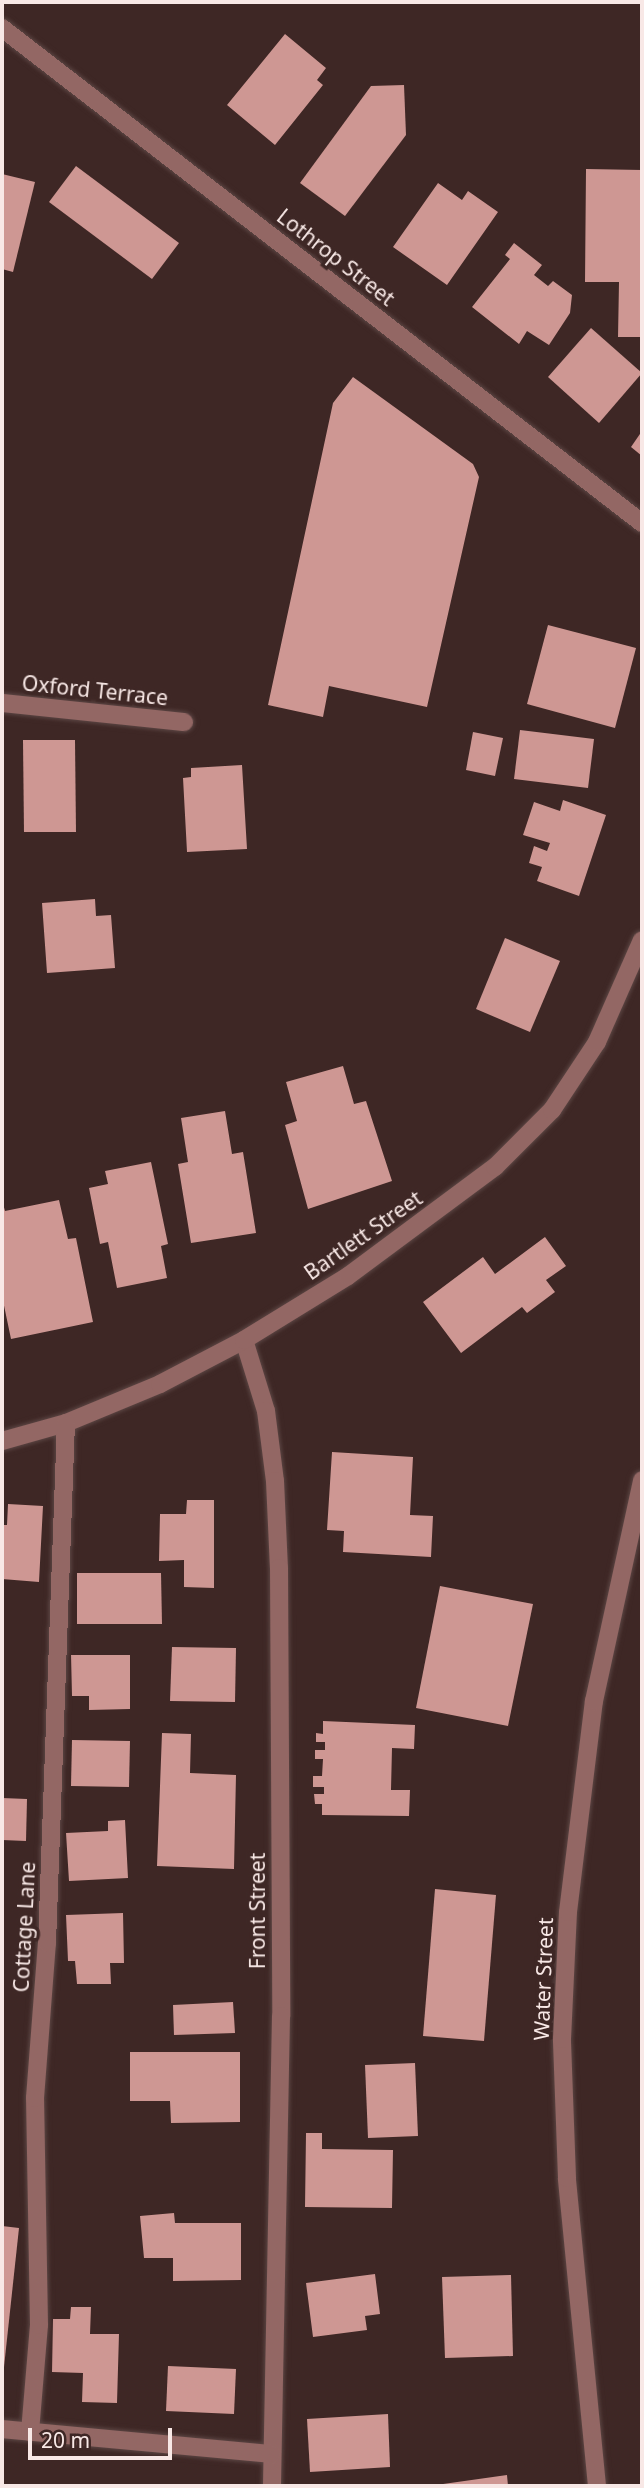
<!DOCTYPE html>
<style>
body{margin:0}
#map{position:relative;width:644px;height:2488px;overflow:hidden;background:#3e2725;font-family:"Noto Sans",sans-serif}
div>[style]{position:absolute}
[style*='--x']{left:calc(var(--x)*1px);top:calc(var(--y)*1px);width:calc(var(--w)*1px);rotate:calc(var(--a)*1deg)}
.building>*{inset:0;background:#ce9793}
.roads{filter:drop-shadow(0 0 2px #5c4644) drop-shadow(0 0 2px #5c4644)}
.minor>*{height:18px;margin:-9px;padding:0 9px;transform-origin:9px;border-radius:9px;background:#936764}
span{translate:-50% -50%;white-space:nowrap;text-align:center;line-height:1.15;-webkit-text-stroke:7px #3e2725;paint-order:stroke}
.street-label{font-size:21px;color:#f8e8e6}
.frame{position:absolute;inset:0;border:4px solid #f8e8e6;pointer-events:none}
.scale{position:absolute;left:28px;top:2428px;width:144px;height:32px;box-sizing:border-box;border:4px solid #f8e8e6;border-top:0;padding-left:9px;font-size:21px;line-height:24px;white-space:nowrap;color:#f8e8e6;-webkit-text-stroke:5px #3e2725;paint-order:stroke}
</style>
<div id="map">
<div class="building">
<i style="clip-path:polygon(285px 34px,326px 68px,317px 80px,323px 85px,275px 145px,227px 105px)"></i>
<i style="clip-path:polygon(404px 85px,406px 135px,345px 216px,300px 183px,371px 86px)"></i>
<i style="clip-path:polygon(76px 166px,179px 243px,152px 279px,49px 202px)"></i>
<i style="clip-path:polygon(586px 169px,642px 170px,642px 337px,618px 337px,619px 282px,585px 282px)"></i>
<i style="clip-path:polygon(2px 174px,35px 182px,13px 272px,2px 269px)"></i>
<i style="clip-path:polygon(438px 183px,462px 200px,468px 191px,498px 212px,447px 285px,393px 247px)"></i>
<i style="clip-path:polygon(514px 243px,542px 265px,534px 275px,548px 286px,553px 281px,572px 295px,570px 313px,549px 345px,527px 331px,519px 344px,472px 307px,510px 259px,505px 255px)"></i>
<i style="clip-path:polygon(591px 328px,642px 373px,599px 423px,548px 377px)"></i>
<i style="clip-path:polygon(353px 377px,473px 464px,479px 477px,427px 707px,329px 686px,323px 717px,268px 705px,333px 403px)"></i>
<i style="clip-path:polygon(642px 431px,642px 456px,631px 447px)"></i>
<i style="clip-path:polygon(548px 625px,636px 648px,615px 728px,527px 704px)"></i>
<i style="clip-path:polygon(520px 730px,594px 739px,588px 788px,514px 779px)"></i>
<i style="clip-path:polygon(473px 732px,503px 738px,495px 776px,466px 770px)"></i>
<i style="clip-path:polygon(23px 740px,75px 740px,76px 832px,24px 832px)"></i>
<i style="clip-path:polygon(242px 765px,247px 849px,187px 852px,183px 778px,191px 777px,191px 768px)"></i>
<i style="clip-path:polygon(563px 800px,606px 815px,579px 896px,537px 881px,542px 867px,529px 863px,534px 846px,547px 851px,550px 843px,523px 835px,534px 802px,560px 811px)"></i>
<i style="clip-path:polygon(95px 899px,96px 916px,111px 915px,115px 968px,47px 973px,42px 903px)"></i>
<i style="clip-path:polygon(505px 938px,560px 961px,530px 1032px,476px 1009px)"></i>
<i style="clip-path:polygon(343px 1066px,354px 1104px,366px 1101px,392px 1181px,308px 1209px,285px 1125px,297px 1121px,286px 1082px)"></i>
<i style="clip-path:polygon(225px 1111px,232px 1154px,243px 1152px,256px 1233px,191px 1243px,178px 1164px,188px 1162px,181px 1118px)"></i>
<i style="clip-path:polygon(151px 1162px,168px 1244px,161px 1246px,167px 1278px,117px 1288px,108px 1242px,100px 1244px,89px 1188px,108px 1184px,105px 1171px)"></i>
<i style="clip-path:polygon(2px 1200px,5px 1211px,59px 1200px,68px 1239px,76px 1238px,93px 1322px,11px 1339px,2px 1296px)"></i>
<i style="clip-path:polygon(545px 1237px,566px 1266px,546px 1280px,555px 1292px,527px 1313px,522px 1307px,461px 1353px,423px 1302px,483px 1257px,495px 1274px)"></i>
<i style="clip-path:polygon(332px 1452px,413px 1457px,410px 1515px,433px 1516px,431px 1557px,343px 1552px,344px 1531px,327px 1530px)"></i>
<i style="clip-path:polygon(187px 1500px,214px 1500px,214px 1588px,184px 1587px,184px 1560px,159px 1561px,160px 1514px,186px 1514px)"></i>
<i style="clip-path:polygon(8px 1504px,43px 1506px,39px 1582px,2px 1579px,2px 1525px,7px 1525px)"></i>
<i style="clip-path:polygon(77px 1573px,161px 1573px,162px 1624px,77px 1624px)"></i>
<i style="clip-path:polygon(440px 1586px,533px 1604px,508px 1726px,416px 1708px)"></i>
<i style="clip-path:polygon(172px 1647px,236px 1648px,235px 1702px,170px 1701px)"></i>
<i style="clip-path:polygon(71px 1655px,130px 1655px,130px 1709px,89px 1710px,89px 1696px,72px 1696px)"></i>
<i style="clip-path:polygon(323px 1721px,415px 1725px,414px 1749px,392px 1748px,391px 1790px,410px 1790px,409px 1816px,322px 1815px,322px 1804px,315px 1804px,314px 1794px,324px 1794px,324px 1787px,313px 1787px,313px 1776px,322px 1776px,323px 1759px,315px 1759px,315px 1750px,325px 1750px,325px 1742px,316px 1742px,316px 1733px,323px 1734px)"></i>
<i style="clip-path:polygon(162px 1733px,191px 1734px,190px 1773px,236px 1775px,234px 1869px,157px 1866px)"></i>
<i style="clip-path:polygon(72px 1740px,130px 1741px,129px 1787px,71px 1786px)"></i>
<i style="clip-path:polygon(2px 1798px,27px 1799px,26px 1841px,2px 1840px)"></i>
<i style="clip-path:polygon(125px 1820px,128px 1878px,69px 1881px,66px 1833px,108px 1831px,108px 1821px)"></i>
<i style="clip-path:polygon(435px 1889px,496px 1895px,484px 2041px,423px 2036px)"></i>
<i style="clip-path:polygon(123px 1913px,124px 1963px,110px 1963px,111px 1984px,77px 1984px,75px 1961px,68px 1961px,66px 1915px)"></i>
<i style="clip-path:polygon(233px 2002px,235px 2033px,174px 2035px,173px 2005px)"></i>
<i style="clip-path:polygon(130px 2052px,240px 2052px,240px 2122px,171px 2123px,170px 2101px,130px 2101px)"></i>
<i style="clip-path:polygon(415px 2063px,418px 2136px,368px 2138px,365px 2065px)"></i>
<i style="clip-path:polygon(306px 2133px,322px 2133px,322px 2149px,393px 2150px,392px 2208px,305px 2207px)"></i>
<i style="clip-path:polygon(174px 2213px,175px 2223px,241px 2223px,241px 2280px,173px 2281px,173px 2258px,144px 2258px,140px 2216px)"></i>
<i style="clip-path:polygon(2px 2226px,19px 2228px,4px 2367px,2px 2367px)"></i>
<i style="clip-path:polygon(375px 2274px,380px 2314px,365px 2316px,367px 2330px,313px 2337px,306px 2283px)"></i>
<i style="clip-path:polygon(511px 2275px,513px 2356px,445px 2358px,442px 2277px)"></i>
<i style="clip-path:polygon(71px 2307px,91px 2307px,90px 2334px,119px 2334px,117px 2403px,82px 2402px,83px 2373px,52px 2372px,53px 2319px,70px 2319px)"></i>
<i style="clip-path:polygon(168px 2366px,236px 2369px,234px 2414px,166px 2411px)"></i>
<i style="clip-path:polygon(388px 2414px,390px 2467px,310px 2472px,307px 2419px)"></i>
<i style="clip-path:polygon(507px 2475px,508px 2486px,436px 2486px,436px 2485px)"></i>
</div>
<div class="roads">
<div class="minor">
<i style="--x:2;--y:28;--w:809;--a:37.72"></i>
<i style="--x:2;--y:703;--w:183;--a:6"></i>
<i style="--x:244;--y:1340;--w:74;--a:72.8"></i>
<i style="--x:266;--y:1411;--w:71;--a:82.7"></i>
<i style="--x:275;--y:1481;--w:87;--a:87.4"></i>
<i style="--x:279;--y:1568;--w:448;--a:89.7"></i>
<i style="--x:281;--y:2016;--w:470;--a:91.1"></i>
<i style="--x:2;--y:1441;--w:66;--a:-15.7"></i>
<i style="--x:66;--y:1423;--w:102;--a:-22.5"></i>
<i style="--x:160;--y:1384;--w:95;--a:-27.6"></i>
<i style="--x:244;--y:1340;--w:122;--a:-31.6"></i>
<i style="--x:348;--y:1276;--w:183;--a:-36.6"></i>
<i style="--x:495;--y:1167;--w:81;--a:-45"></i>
<i style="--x:552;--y:1110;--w:82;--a:-56.5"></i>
<i style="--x:597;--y:1042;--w:111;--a:-66.2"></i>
<i style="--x:2;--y:2429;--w:271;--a:5.3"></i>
<i style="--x:30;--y:2432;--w:107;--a:-85.2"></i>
<i style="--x:39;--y:2325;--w:227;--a:-91"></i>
<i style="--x:35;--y:2098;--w:155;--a:-85.6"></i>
<i style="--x:47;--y:1943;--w:520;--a:-87.91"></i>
<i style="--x:597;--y:2486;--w:309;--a:-95.6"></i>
<i style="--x:567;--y:2178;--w:139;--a:-92.1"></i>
<i style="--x:562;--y:2039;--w:127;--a:-87.3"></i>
<i style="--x:568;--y:1912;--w:213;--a:-83"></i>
<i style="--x:594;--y:1701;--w:226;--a:-77.7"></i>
</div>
</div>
<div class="street-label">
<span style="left:336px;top:257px;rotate:38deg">Lothrop Street</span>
<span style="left:95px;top:690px;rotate:6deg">Oxford Terrace</span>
<span style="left:363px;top:1235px;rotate:-35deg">Bartlett Street</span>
<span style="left:257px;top:1911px;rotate:-90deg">Front Street</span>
<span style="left:24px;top:1927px;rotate:-87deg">Cottage Lane</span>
<span style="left:543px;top:1979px;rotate:-88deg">Water Street</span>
</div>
<div class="frame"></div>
<div class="scale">20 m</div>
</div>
